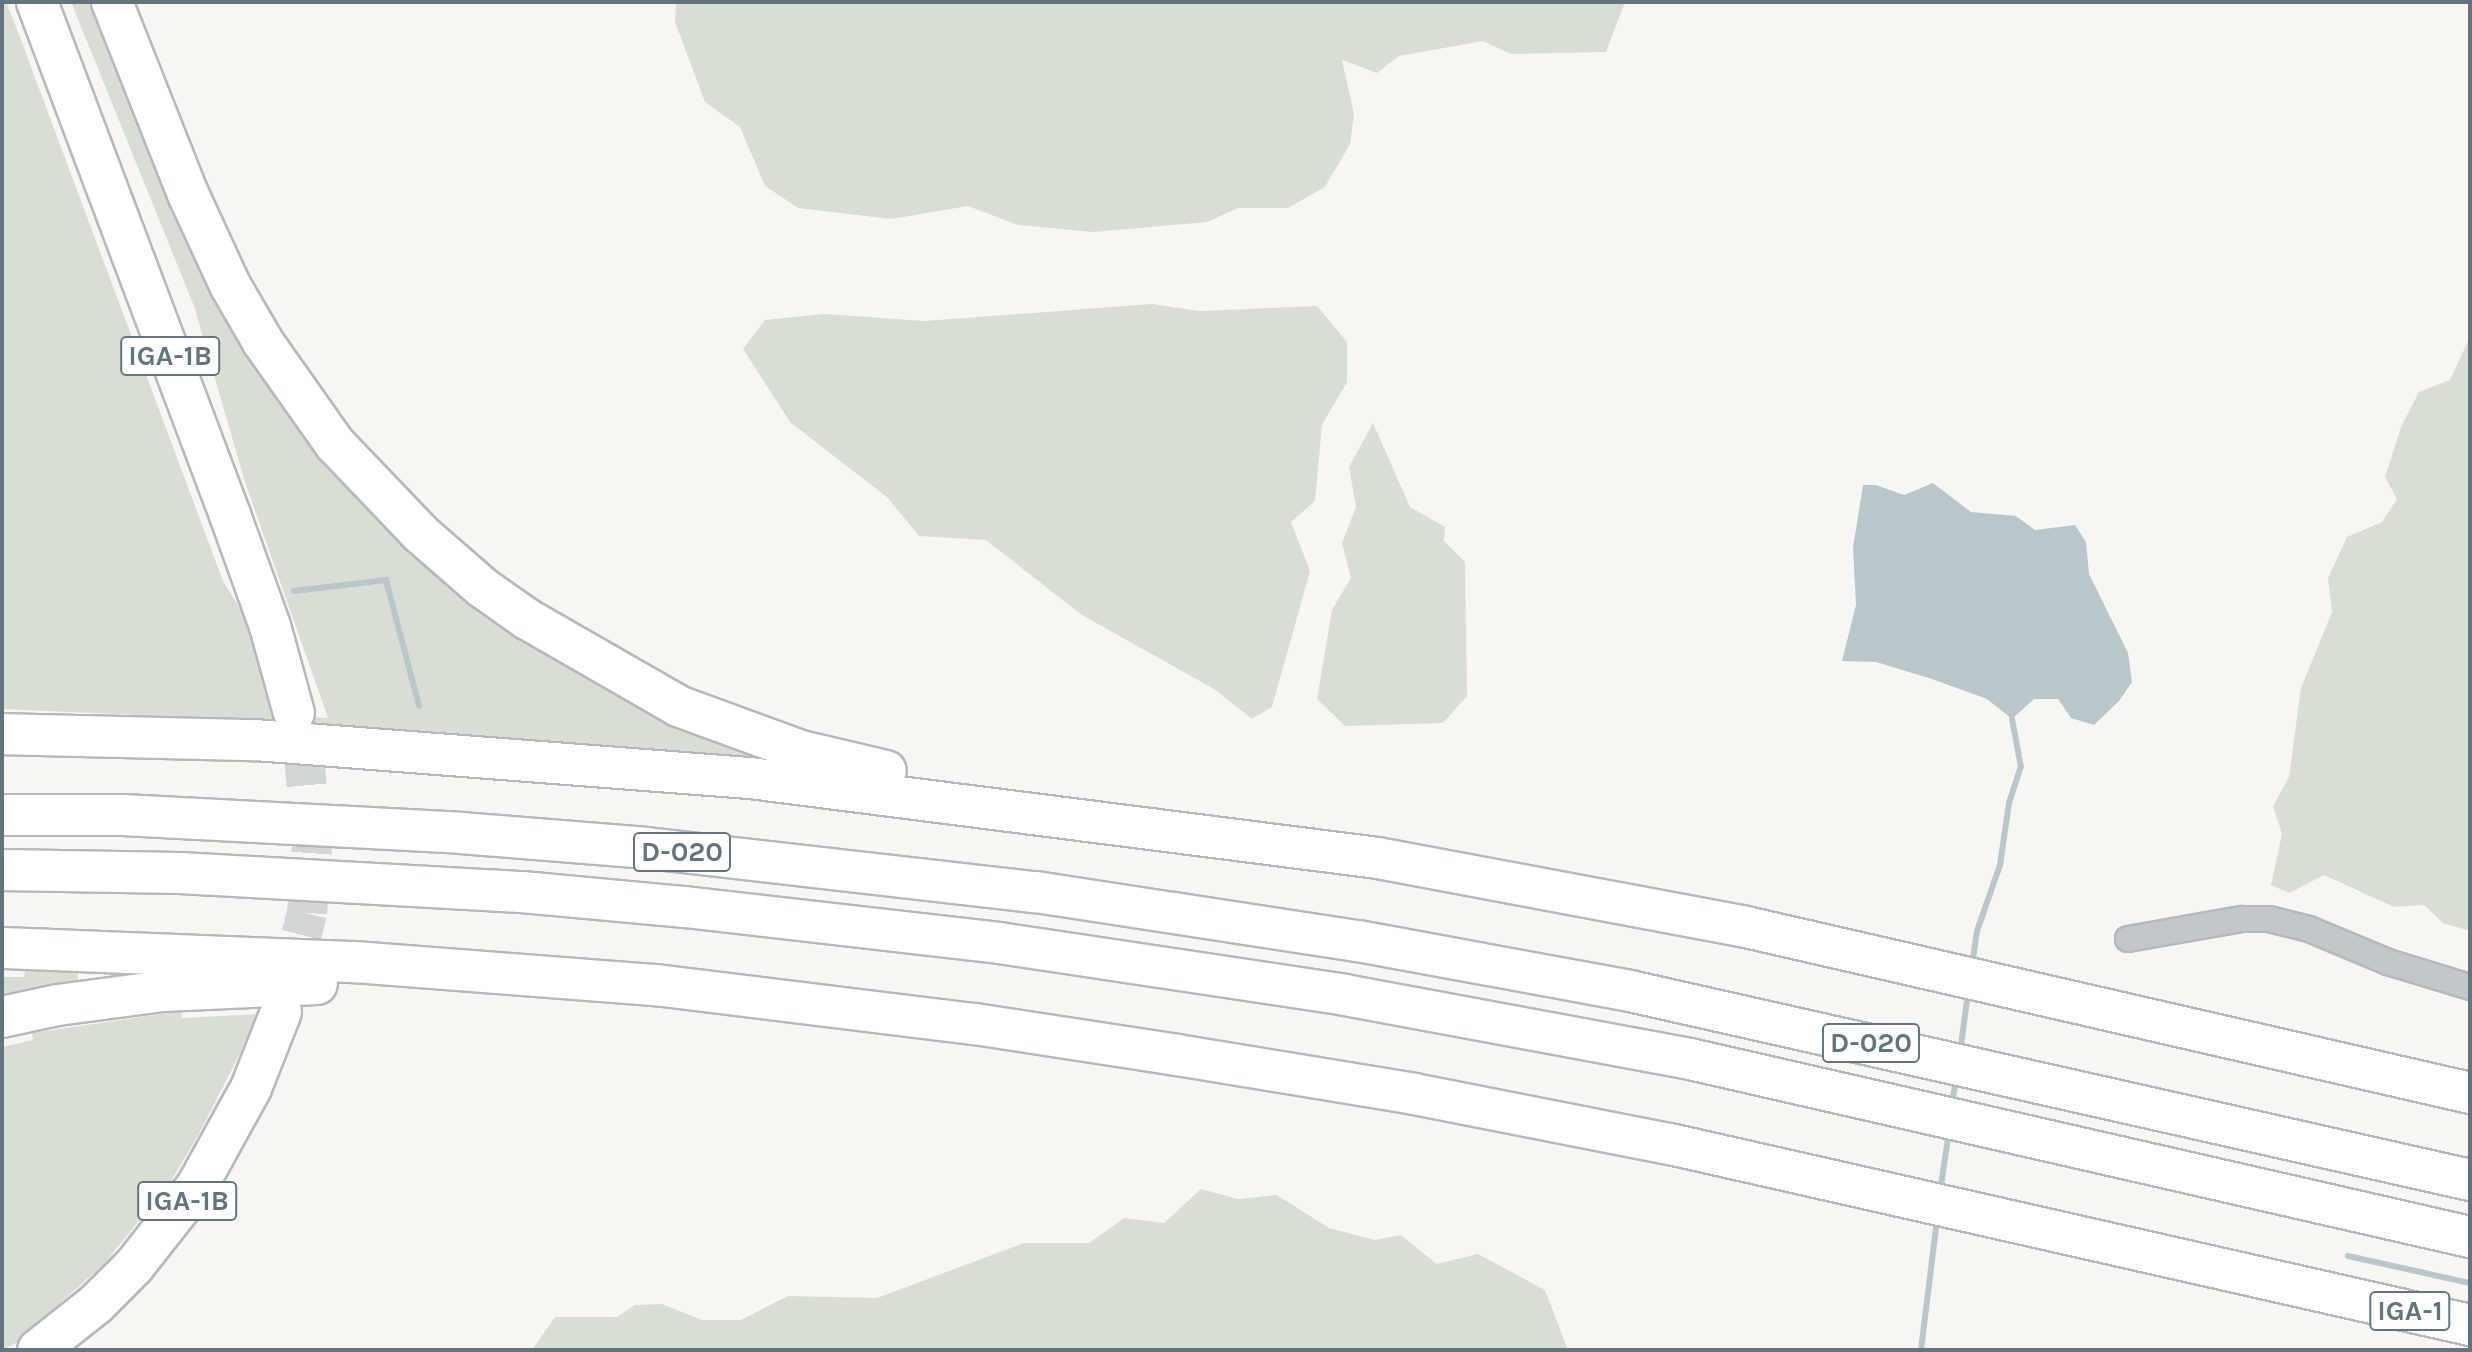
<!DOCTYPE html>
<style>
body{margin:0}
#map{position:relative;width:2472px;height:1352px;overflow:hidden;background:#f7f6f3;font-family:Karla,sans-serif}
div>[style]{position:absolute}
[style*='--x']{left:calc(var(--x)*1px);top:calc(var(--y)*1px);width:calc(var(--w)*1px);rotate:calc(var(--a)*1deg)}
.green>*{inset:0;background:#d9ded4}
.water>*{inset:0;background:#bac7ca}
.stream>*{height:6px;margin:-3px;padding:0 3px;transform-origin:3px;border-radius:3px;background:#bac7ca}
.trunk-tunnel>*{height:40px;margin-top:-20px;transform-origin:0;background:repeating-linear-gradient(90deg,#d2d6d6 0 40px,transparent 0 60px)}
.roads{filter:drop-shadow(2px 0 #b5b9bc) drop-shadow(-2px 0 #b5b9bc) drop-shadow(0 2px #b5b9bc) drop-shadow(0 -2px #b5b9bc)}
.minor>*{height:24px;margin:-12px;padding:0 12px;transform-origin:12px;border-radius:12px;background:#c2c7c9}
.trunk>*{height:40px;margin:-20px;padding:0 20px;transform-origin:20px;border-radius:20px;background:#fff}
span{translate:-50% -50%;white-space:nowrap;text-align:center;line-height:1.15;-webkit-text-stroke:8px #fff;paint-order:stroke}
.shield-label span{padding:2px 6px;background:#fff;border:2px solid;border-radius:6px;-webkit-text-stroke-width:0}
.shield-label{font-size:28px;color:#61757f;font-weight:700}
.frame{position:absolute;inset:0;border:4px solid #61757f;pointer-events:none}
</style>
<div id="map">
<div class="green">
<i style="clip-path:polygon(2px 2px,6px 2px,15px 24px,223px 581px,245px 616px,274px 715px,328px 718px,245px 482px,194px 306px,71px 2px,92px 2px,138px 120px,390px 528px,775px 764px,184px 717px,2px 709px)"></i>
<i style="clip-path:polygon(676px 2px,1625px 2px,1606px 52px,1511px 54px,1483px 41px,1399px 56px,1377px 73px,1342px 60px,1354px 114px,1350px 144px,1325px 187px,1288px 208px,1238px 208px,1207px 222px,1093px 232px,1018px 225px,968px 206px,891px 219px,798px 208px,765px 186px,740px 127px,705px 102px,675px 22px)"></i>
<i style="clip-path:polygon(1152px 304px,1199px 311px,1317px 306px,1347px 342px,1347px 382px,1322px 425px,1315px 501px,1291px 522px,1310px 571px,1272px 707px,1252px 719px,1214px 689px,1082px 615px,986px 540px,919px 536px,888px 498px,790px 422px,743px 349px,765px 320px,824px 314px,924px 321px)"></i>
<i style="clip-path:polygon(2470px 337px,2470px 931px,2443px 923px,2424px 905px,2394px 907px,2324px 875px,2289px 893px,2271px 885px,2282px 834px,2273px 806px,2289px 777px,2301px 688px,2332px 612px,2328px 578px,2347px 537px,2382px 522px,2397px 499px,2385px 477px,2401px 427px,2419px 392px,2450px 380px)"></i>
<i style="clip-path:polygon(1373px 423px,1410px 507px,1445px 527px,1444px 541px,1465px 562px,1467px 696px,1443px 723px,1345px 726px,1317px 699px,1332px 610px,1351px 578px,1342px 543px,1356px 507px,1349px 467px)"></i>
<i style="clip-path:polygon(25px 970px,78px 970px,78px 990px,2px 999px,2px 977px,24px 977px)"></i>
<i style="clip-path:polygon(181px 1011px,182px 1018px,260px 1014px,200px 1132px,171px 1181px,104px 1264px,38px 1323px,42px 1330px,2px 1350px,2px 1047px,33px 1040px,32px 1033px)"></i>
<i style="clip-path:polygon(1201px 1189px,1238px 1199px,1277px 1195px,1329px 1228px,1375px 1240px,1401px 1235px,1437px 1264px,1478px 1254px,1545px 1290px,1568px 1350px,532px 1350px,555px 1317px,617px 1317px,635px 1305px,662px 1304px,702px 1320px,741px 1320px,788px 1296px,877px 1298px,1024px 1243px,1089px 1243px,1124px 1218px,1164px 1223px)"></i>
</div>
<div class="water">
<i style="clip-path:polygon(1933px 483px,1971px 512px,2016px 516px,2035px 530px,2075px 525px,2086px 542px,2089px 574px,2128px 653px,2132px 682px,2119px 701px,2094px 725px,2071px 718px,2058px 699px,2034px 699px,2012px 719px,1987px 699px,1932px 679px,1876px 662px,1842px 661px,1856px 605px,1853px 548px,1863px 485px,1876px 485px,1904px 495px)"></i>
</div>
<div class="stream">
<i style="--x:294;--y:591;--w:93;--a:-6.8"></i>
<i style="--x:386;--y:580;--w:130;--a:75.3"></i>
<i style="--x:1972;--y:966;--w:35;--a:-82"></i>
<i style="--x:1977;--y:931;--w:70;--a:-70.8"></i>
<i style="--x:2000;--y:865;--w:63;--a:-81.7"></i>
<i style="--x:2009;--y:803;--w:38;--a:-72"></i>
<i style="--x:2021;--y:767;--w:49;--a:-100.6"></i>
<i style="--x:1960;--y:1053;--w:61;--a:-82.4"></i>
<i style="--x:1952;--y:1104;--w:24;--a:-81"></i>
<i style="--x:1940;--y:1192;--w:62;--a:-81.6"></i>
<i style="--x:2348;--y:1256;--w:125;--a:12.5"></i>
<i style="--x:1921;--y:1350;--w:132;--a:-83"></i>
</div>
<div class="trunk-tunnel">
<i style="--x:287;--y:993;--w:82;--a:-76"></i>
<i style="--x:307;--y:913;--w:68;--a:-85.8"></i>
<i style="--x:312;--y:845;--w:89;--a:-95.1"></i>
<i style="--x:304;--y:756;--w:44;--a:-103.1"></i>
</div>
<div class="roads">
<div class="minor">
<i style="--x:2128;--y:939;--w:116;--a:-10"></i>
<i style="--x:2242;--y:919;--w:27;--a:0"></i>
<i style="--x:2269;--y:919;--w:41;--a:14"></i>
<i style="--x:2309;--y:929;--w:86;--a:22.7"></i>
<i style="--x:2388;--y:962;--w:86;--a:17"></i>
</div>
<div class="trunk">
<i style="--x:37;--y:2;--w:548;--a:69.38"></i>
<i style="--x:230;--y:515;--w:118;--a:70.2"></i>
<i style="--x:270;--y:626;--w:90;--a:74.6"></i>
<i style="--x:112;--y:2;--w:206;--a:68.4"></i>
<i style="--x:188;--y:194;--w:100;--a:65.2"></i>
<i style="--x:230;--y:285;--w:66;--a:59.9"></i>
<i style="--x:263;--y:342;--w:125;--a:54.8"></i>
<i style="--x:335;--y:444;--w:124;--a:46.3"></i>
<i style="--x:421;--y:534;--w:82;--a:41.1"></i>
<i style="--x:483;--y:588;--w:54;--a:35.2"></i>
<i style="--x:527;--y:619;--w:174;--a:29.9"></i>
<i style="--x:678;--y:706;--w:131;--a:20.1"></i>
<i style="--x:801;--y:751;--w:87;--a:13.2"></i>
<i style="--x:2;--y:734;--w:253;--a:1.4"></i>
<i style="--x:255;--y:740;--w:496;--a:4.4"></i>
<i style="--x:750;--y:778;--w:633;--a:7.26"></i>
<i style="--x:1378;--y:858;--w:374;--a:10.6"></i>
<i style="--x:1746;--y:927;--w:743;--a:12.91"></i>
<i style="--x:2;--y:815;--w:121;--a:0"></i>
<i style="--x:123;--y:815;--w:338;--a:3"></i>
<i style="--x:461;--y:833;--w:187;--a:4.6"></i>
<i style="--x:647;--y:848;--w:391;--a:6.5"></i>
<i style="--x:1036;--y:892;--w:326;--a:8.7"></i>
<i style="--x:1358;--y:941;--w:277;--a:10.4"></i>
<i style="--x:1630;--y:991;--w:861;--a:12.68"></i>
<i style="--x:2;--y:870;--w:178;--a:1"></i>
<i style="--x:180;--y:873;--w:343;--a:3.2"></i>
<i style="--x:522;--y:892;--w:164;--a:5.3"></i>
<i style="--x:685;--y:907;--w:316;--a:6.5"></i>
<i style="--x:999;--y:943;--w:350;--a:8.5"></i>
<i style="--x:1345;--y:995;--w:351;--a:10.5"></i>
<i style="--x:1690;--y:1059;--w:800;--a:12.86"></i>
<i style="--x:2;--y:948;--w:353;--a:2.3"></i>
<i style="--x:355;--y:962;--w:302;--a:4.4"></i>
<i style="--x:656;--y:985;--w:321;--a:7"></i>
<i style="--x:975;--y:1024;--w:204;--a:8.7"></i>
<i style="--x:1177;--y:1055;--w:240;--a:9.3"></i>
<i style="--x:1414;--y:1094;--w:261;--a:11.1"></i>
<i style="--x:1670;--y:1144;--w:820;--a:12.75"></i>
<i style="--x:2;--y:1017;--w:57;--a:-12.1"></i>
<i style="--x:58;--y:1005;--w:106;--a:-7.6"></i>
<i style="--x:163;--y:991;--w:154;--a:-2.6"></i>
<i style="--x:38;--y:1350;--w:74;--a:-38.4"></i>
<i style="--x:96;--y:1304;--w:54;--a:-45"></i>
<i style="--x:134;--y:1266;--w:102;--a:-51.8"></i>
<i style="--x:197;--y:1186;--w:112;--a:-61.1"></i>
<i style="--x:251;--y:1088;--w:82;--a:-68.5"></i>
</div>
</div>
<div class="shield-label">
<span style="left:170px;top:356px">IGA-1B</span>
<span style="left:682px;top:852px">D-020</span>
<span style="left:1871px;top:1043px">D-020</span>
<span style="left:187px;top:1201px">IGA-1B</span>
<span style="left:2410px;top:1311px">IGA-1</span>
</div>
<div class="frame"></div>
</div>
